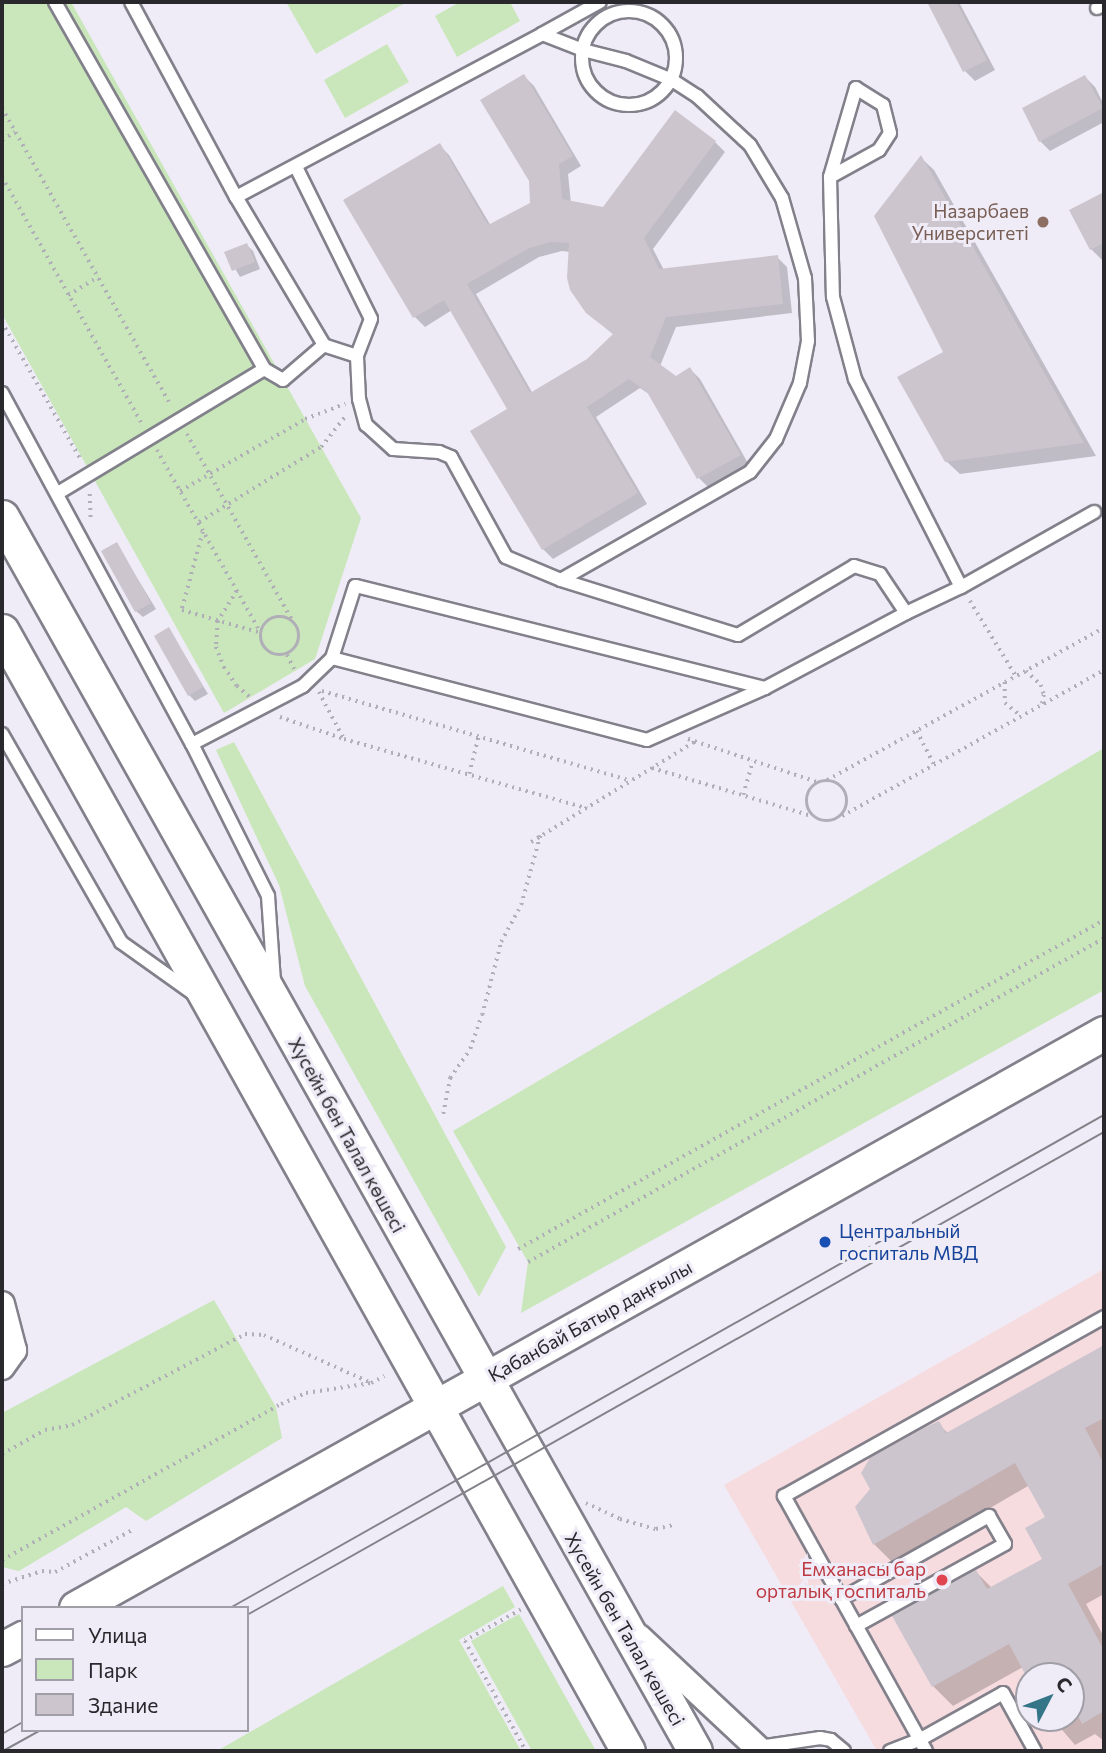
<!DOCTYPE html>
<meta charset="utf-8">
<style>
body{margin:0}
#map{position:relative;width:1106px;height:1753px;overflow:hidden;background:#efecf7;font-family:Commissioner,sans-serif}
div>[style]{position:absolute}
[style*='--x']{left:calc(var(--x)*1px);top:calc(var(--y)*1px);width:calc(var(--w)*1px);rotate:calc(var(--a)*1deg)}
.medical>*{inset:0;background:#f7dcdf}
.green>*{inset:0;background:#c9e7ba}
.shadow>*{inset:0;background:#0003}
.building>*{inset:0;background:#ccc5ce}
.path>*{height:3.5px;margin-top:-1.75px;transform-origin:0;background:repeating-linear-gradient(90deg,#b0aeb7 0 2px,transparent 0 7px)}
.path>.ring{margin:-1.75px;padding:0;box-sizing:content-box;background:none;border:3.5px solid #b0aeb7;border-radius:50%}
.roads{filter:drop-shadow(2px 0 #82808a) drop-shadow(-2px 0 #82808a) drop-shadow(0 2px #82808a) drop-shadow(0 -2px #82808a)}
.lane>*{height:12px;margin:-6px;padding:0 6px;transform-origin:6px;border-radius:6px;background:#fff}
.lane>.ring{margin:-6px;padding:0;box-sizing:content-box;background:none;border:12px solid #fff;border-radius:50%}
.street>*{height:24px;margin:-12px;padding:0 12px;transform-origin:12px;border-radius:12px;background:#fff}
.secondary>*{height:33px;margin:-16.5px;padding:0 16.5px;transform-origin:16.5px;border-radius:16.5px;background:#fff}
.tram>*{height:2px;margin:-1px;padding:0 1px;transform-origin:1px;border-radius:1px;background:#848289}
.dots>*{width:19px;height:19px;translate:-50% -50%;box-sizing:border-box;border:4px solid #efecf7;border-radius:50%}
span{translate:-50% -50%;white-space:nowrap;text-align:center;line-height:1.15;-webkit-text-stroke:6px #efecf7;paint-order:stroke}
.education-label{font-size:19px;color:#785e54}
.right{translate:-100% -50%;text-align:right}
.street-label{font-size:19px;color:#29282c}
.transit-label{font-size:19px;color:#164399}
.left{translate:0 -50%;text-align:left}
.health-label{font-size:19px;color:#be3a42}
.frame{position:absolute;inset:0;border:4px solid #29282c;pointer-events:none}
.legend{position:absolute;left:21px;top:1606px;width:228px;height:126px;box-sizing:border-box;background:#efecf7;border:2px solid #a09ea6;margin:0;padding:9px 12px;list-style:none;font-size:21px;color:#29282c}
.legend li{display:flex;align-items:center;gap:14px;height:35px}
.legend b{width:35px;border:2px solid #a09ea6}
.north{position:absolute;left:1015px;top:1662px;width:70px;height:70px;box-sizing:border-box;background:#efecf7;border:2px solid #a09ea6;border-radius:50%;rotate:48deg;font-size:19px;font-weight:700;line-height:28px;text-align:center;color:#29282c}
.north::after{content:'';display:block;margin:auto;width:24px;height:32px;background:#357588;clip-path:polygon(50% 0,100% 100%,50% 72%,0 100%)}
</style>
<div id="map">
<div class="medical">
<i style="clip-path:polygon(evenodd,1104px 1269px,1104px 1751px,877px 1751px,724px 1485px,1104px 1269px,1029px 1676px,1071px 1676px,1071px 1718px,1029px 1718px,1029px 1676px)"></i>
</div>
<div class="green">
<i style="clip-path:polygon(2px 2px,71px 2px,361px 518px,315px 659px,224px 713px,2px 314px)"></i>
<i style="clip-path:polygon(286px 2px,407px 2px,316px 54px)"></i>
<i style="clip-path:polygon(460px 2px,510px 2px,520px 21px,457px 57px,435px 16px)"></i>
<i style="clip-path:polygon(387px 44px,409px 82px,345px 118px,324px 80px)"></i>
<i style="clip-path:polygon(234px 742px,506px 1247px,479px 1297px,305px 986px,279px 885px,216px 750px)"></i>
<i style="clip-path:polygon(1104px 748px,1104px 990px,521px 1313px,528px 1262px,453px 1131px)"></i>
<i style="clip-path:polygon(214px 1300px,276px 1407px,282px 1438px,146px 1521px,126px 1507px,19px 1571px,2px 1567px,2px 1413px)"></i>
<i style="clip-path:polygon(503px 1586px,515px 1607px,459px 1640px,521px 1751px,217px 1751px)"></i>
<i style="clip-path:polygon(519px 1614px,596px 1751px,532px 1751px,471px 1641px)"></i>
</div>
<div class="shadow">
<i style="clip-path:polygon(929px 2px,959px 2px,995px 70px,975px 81px,965px 71px)"></i>
<i style="clip-path:polygon(evenodd,524px 76px,534px 86px,581px 166px,568px 174px,571px 203px,604px 209px,675px 112px,715px 142px,725px 152px,653px 249px,664px 270px,777px 257px,787px 267px,792px 313px,676px 327px,660px 366px,676px 378px,690px 369px,700px 379px,749px 465px,709px 488px,699px 478px,652px 396px,640px 388px,596px 417px,647px 504px,553px 559px,543px 549px,509px 410px,452px 310px,425px 327px,415px 317px,439px 145px,449px 155px,491px 226px,532px 204px,524px 76px,562px 251px,570px 252px,599px 322px,614px 335px,588px 361px,533px 394px,476px 294px,539px 257px,562px 251px)"></i>
<i style="clip-path:polygon(1085px 77px,1095px 87px,1104px 105px,1104px 122px,1050px 151px,1040px 141px)"></i>
<i style="clip-path:polygon(921px 158px,934px 170px,1096px 456px,960px 474px,946px 461px,946px 353px)"></i>
<i style="clip-path:polygon(1104px 193px,1104px 262px,1091px 249px,1071px 211px)"></i>
<i style="clip-path:polygon(247px 245px,253px 251px,260px 269px,240px 277px,226px 253px)"></i>
<i style="clip-path:polygon(117px 545px,156px 609px,143px 617px,136px 611px)"></i>
<i style="clip-path:polygon(169px 629px,208px 694px,195px 701px,189px 695px)"></i>
<i style="clip-path:polygon(1104px 1347px,1104px 1594px,1086px 1604px,1104px 1637px,1104px 1741px,1095px 1734px,1075px 1745px,1052px 1718px,1071px 1718px,1071px 1676px,1029px 1677px,1023px 1667px,953px 1706px,933px 1686px,976px 1572px,992px 1588px,1045px 1559px,1048px 1518px,1028px 1486px,894px 1564px,874px 1544px,938px 1424px,948px 1433px)"></i>
</div>
<div class="building">
<i style="clip-path:polygon(927px 2px,956px 2px,987px 60px,963px 72px)"></i>
<i style="clip-path:polygon(evenodd,524px 74px,573px 156px,559px 164px,562px 199px,603px 207px,675px 110px,716px 141px,644px 238px,659px 269px,778px 255px,783px 304px,666px 317px,650px 357px,676px 376px,690px 367px,741px 455px,697px 479px,647px 392px,629px 379px,587px 407px,638px 493px,542px 550px,470px 431px,507px 409px,444px 300px,413px 318px,343px 200px,440px 143px,488px 225px,530px 203px,529px 181px,480px 100px,524px 74px,551px 242px,569px 243px,567px 278px,570px 290px,586px 313px,613px 334px,587px 359px,530px 393px,467px 284px,529px 248px,551px 242px)"></i>
<i style="clip-path:polygon(1085px 75px,1103px 108px,1039px 142px,1022px 108px)"></i>
<i style="clip-path:polygon(921px 155px,1084px 443px,945px 462px,897px 377px,943px 352px,874px 216px)"></i>
<i style="clip-path:polygon(1104px 192px,1104px 243px,1090px 250px,1069px 210px)"></i>
<i style="clip-path:polygon(247px 243px,255px 262px,232px 271px,224px 252px)"></i>
<i style="clip-path:polygon(117px 542px,151px 603px,135px 612px,101px 551px)"></i>
<i style="clip-path:polygon(169px 627px,203px 687px,188px 696px,154px 636px)"></i>
<i style="clip-path:polygon(1104px 1345px,1104px 1418px,1085px 1428px,1104px 1464px,1104px 1564px,1068px 1584px,1104px 1650px,1104px 1711px,1082px 1724px,1077px 1714px,1071px 1717px,1071px 1676px,1026px 1676px,1009px 1644px,932px 1687px,892px 1616px,976px 1570px,987px 1589px,1042px 1559px,1025px 1528px,1045px 1517px,1015px 1463px,873px 1545px,855px 1507px,870px 1489px,861px 1473px,870px 1458px,924px 1428px,939px 1421px,946px 1433px)"></i>
</div>
<div class="path">
<i style="--x:2;--y:108;--w:343;--a:60.4"></i>
<i style="--x:2;--y:140;--w:15;--a:-32"></i>
<i style="--x:2;--y:177;--w:285;--a:60.4"></i>
<i style="--x:68;--y:295;--w:35;--a:-31"></i>
<i style="--x:2;--y:322;--w:159;--a:60.2"></i>
<i style="--x:187;--y:434;--w:215;--a:60.5"></i>
<i style="--x:157;--y:450;--w:210;--a:60.4"></i>
<i style="--x:180;--y:491;--w:144;--a:-29.9"></i>
<i style="--x:305;--y:419;--w:43;--a:-20.6"></i>
<i style="--x:90;--y:494;--w:27;--a:88"></i>
<i style="--x:199;--y:522;--w:143;--a:-31.6"></i>
<i style="--x:321;--y:447;--w:42;--a:-51.8"></i>
<i style="--x:203;--y:532;--w:81;--a:105.1"></i>
<i style="--x:182;--y:610;--w:82;--a:16.2"></i>
<i style="--x:237;--y:591;--w:36;--a:122"></i>
<i style="--x:218;--y:621;--w:26;--a:94"></i>
<i style="--x:216;--y:647;--w:22;--a:68"></i>
<i style="--x:224;--y:667;--w:23;--a:56"></i>
<i style="--x:237;--y:686;--w:17;--a:40"></i>
<i style="--x:970;--y:601;--w:88;--a:58.5"></i>
<i class="ring" style="left:261px;top:617px;width:34.5px;height:34.5px"></i>
<i style="--x:287;--y:655;--w:19;--a:62"></i>
<i style="--x:1026;--y:671;--w:21;--a:43"></i>
<i style="--x:1041;--y:685;--w:10;--a:73"></i>
<i style="--x:1044;--y:695;--w:10;--a:101"></i>
<i style="--x:1005;--y:682;--w:21;--a:90"></i>
<i style="--x:1005;--y:703;--w:21;--a:39"></i>
<i style="--x:322;--y:691;--w:322;--a:16.2"></i>
<i style="--x:319;--y:692;--w:53;--a:62"></i>
<i style="--x:344;--y:739;--w:253;--a:15.9"></i>
<i style="--x:280;--y:717;--w:68;--a:19"></i>
<i style="--x:917;--y:731;--w:38;--a:63"></i>
<i style="--x:688;--y:739;--w:139;--a:18.4"></i>
<i style="--x:652;--y:768;--w:167;--a:16.7"></i>
<i style="--x:469;--y:774;--w:38;--a:-76"></i>
<i style="--x:827;--y:780;--w:316;--a:-28.8"></i>
<i class="ring" style="left:807px;top:781px;width:36.5px;height:36.5px"></i>
<i style="--x:743;--y:795;--w:35;--a:-74"></i>
<i style="--x:842;--y:816;--w:300;--a:-29.1"></i>
<i style="--x:531;--y:842;--w:193;--a:-31.5"></i>
<i style="--x:443;--y:1114;--w:37;--a:-79"></i>
<i style="--x:450;--y:1078;--w:35;--a:-55"></i>
<i style="--x:470;--y:1049;--w:36;--a:-71"></i>
<i style="--x:482;--y:1015;--w:75;--a:-75.4"></i>
<i style="--x:501;--y:942;--w:42;--a:-61.6"></i>
<i style="--x:521;--y:905;--w:72;--a:-74.6"></i>
<i style="--x:518;--y:1249;--w:672;--a:-29.31"></i>
<i style="--x:528;--y:1262;--w:661;--a:-29.36"></i>
<i style="--x:2;--y:1454;--w:49;--a:-29.2"></i>
<i style="--x:45;--y:1430;--w:27;--a:-10"></i>
<i style="--x:72;--y:1425;--w:195;--a:-27.7"></i>
<i style="--x:245;--y:1334;--w:19;--a:3"></i>
<i style="--x:264;--y:1335;--w:115;--a:24.1"></i>
<i style="--x:586;--y:1503;--w:38;--a:25"></i>
<i style="--x:620;--y:1519;--w:37;--a:16"></i>
<i style="--x:656;--y:1529;--w:17;--a:-13"></i>
<i style="--x:2;--y:1560;--w:320;--a:-29.2"></i>
<i style="--x:281;--y:1404;--w:27;--a:-24"></i>
<i style="--x:306;--y:1393;--w:66;--a:-8.7"></i>
<i style="--x:371;--y:1383;--w:15;--a:-28"></i>
<i style="--x:2;--y:1584;--w:42;--a:-18"></i>
<i style="--x:42;--y:1571;--w:13;--a:4"></i>
<i style="--x:55;--y:1572;--w:90;--a:-28.6"></i>
<i style="--x:521;--y:1610;--w:64;--a:151"></i>
<i style="--x:465;--y:1641;--w:126;--a:61"></i>
</div>
<div class="roads">
<div class="lane">
<i style="--x:55;--y:2;--w:422;--a:60.3"></i>
<i style="--x:264;--y:369;--w:22;--a:30"></i>
<i style="--x:283;--y:380;--w:54;--a:-40.5"></i>
<i style="--x:324;--y:345;--w:172;--a:-120.7"></i>
<i style="--x:236;--y:197;--w:221;--a:-118.3"></i>
<i style="--x:1097;--y:8;--w:8;--a:-30"></i>
<i class="ring" style="left:582px;top:11px;width:82px;height:82px"></i>
<i style="--x:542;--y:34;--w:66;--a:-28.9"></i>
<i style="--x:296;--y:167;--w:169;--a:63.7"></i>
<i style="--x:371;--y:319;--w:40;--a:111"></i>
<i style="--x:830;--y:177;--w:56;--a:-28.9"></i>
<i style="--x:879;--y:150;--w:20;--a:-57"></i>
<i style="--x:890;--y:133;--w:29;--a:-104"></i>
<i style="--x:883;--y:105;--w:32;--a:-148"></i>
<i style="--x:856;--y:88;--w:93;--a:106.3"></i>
<i style="--x:830;--y:177;--w:120;--a:88.6"></i>
<i style="--x:833;--y:297;--w:85;--a:75"></i>
<i style="--x:855;--y:379;--w:233;--a:63"></i>
<i style="--x:236;--y:197;--w:347;--a:-28"></i>
<i style="--x:542;--y:34;--w:44;--a:21.3"></i>
<i style="--x:583;--y:50;--w:44;--a:14.3"></i>
<i style="--x:626;--y:61;--w:50;--a:22.4"></i>
<i style="--x:672;--y:80;--w:30;--a:33"></i>
<i style="--x:697;--y:96;--w:72;--a:42.8"></i>
<i style="--x:750;--y:145;--w:62;--a:58.9"></i>
<i style="--x:782;--y:198;--w:83;--a:74"></i>
<i style="--x:805;--y:278;--w:63;--a:87.3"></i>
<i style="--x:808;--y:341;--w:43;--a:100.8"></i>
<i style="--x:800;--y:383;--w:61;--a:113.2"></i>
<i style="--x:776;--y:439;--w:42;--a:128.2"></i>
<i style="--x:750;--y:472;--w:218;--a:150.3"></i>
<i style="--x:561;--y:580;--w:60;--a:-157.3"></i>
<i style="--x:506;--y:557;--w:114;--a:-118.8"></i>
<i style="--x:451;--y:457;--w:13;--a:-157"></i>
<i style="--x:439;--y:452;--w:46;--a:-176.3"></i>
<i style="--x:393;--y:449;--w:36;--a:-138"></i>
<i style="--x:366;--y:425;--w:27;--a:-105"></i>
<i style="--x:359;--y:399;--w:43;--a:-92.7"></i>
<i style="--x:357;--y:356;--w:35;--a:-162"></i>
<i style="--x:2;--y:393;--w:399;--a:61.6"></i>
<i style="--x:192;--y:744;--w:170;--a:63.4"></i>
<i style="--x:268;--y:896;--w:86;--a:86"></i>
<i style="--x:58;--y:493;--w:240;--a:-31"></i>
<i style="--x:561;--y:580;--w:185;--a:17.3"></i>
<i style="--x:738;--y:635;--w:135;--a:-30.7"></i>
<i style="--x:854;--y:566;--w:27;--a:17"></i>
<i style="--x:880;--y:574;--w:47;--a:56.3"></i>
<i style="--x:765;--y:688;--w:160;--a:-28"></i>
<i style="--x:906;--y:613;--w:61;--a:-25.3"></i>
<i style="--x:961;--y:587;--w:153;--a:-29.4"></i>
<i style="--x:2;--y:734;--w:240;--a:60.2"></i>
<i style="--x:121;--y:942;--w:90;--a:35.5"></i>
<i style="--x:192;--y:744;--w:125;--a:-27.6"></i>
<i style="--x:303;--y:686;--w:40;--a:-44"></i>
<i style="--x:332;--y:658;--w:325;--a:14.6"></i>
<i style="--x:647;--y:740;--w:129;--a:-23.8"></i>
<i style="--x:765;--y:688;--w:422;--a:-166"></i>
<i style="--x:355;--y:586;--w:76;--a:107.7"></i>
<i style="--x:841;--y:1599;--w:170;--a:-29.3"></i>
<i style="--x:989;--y:1516;--w:32;--a:60"></i>
<i style="--x:1005;--y:1544;--w:170;--a:151.2"></i>
<i style="--x:759;--y:1747;--w:62;--a:-8.4"></i>
<i style="--x:820;--y:1738;--w:11;--a:10"></i>
<i style="--x:831;--y:1740;--w:17;--a:40"></i>
<i style="--x:890;--y:1751;--w:31;--a:-21"></i>
<i style="--x:919;--y:1740;--w:96;--a:-29.2"></i>
<i style="--x:1003;--y:1693;--w:66;--a:61.1"></i>
<i style="--x:926;--y:1751;--w:292;--a:-119.1"></i>
<i style="--x:784;--y:1496;--w:367;--a:-29.2"></i>
</div>
<div class="street">
<i style="--x:2;--y:1304;--w:48;--a:75.4"></i>
<i style="--x:14;--y:1350;--w:21;--a:125"></i>
<i style="--x:639;--y:1637;--w:167;--a:43.1"></i>
</div>
<div class="secondary">
<i style="--x:2;--y:517;--w:1415;--a:60.68"></i>
<i style="--x:2;--y:631;--w:1283;--a:60.8"></i>
<i style="--x:76;--y:1608;--w:1178;--a:-29.22"></i>
<i style="--x:2;--y:1649;--w:24;--a:-28"></i>
</div>
</div>
<div class="tram">
<i style="--x:230;--y:1608;--w:1003;--a:-29.43"></i>
<i style="--x:247;--y:1615;--w:984;--a:-29.41"></i>
<i style="--x:2;--y:1734;--w:24;--a:-30"></i>
<i style="--x:3;--y:1751;--w:43;--a:-28.9"></i>
</div>
<div class="dots">
<i style="left:1043px;top:222px;background:#8d6e63"></i>
<i style="left:825px;top:1242px;background:#1a4fb4"></i>
<i style="left:942px;top:1580px;background:#e0444e"></i>
</div>
<div class="education-label">
<span class="right" style="left:1029px;top:222px">Назарбаев<br>Университеті</span>
</div>
<div class="street-label">
<span style="left:347px;top:1135px;rotate:61deg">Хусейн бен Талал көшесі</span>
<span style="left:590px;top:1321px;rotate:-29deg">Қабанбай Батыр даңғылы</span>
<span style="left:625px;top:1629px;rotate:60deg">Хусейн бен Талал көшесі</span>
</div>
<div class="transit-label">
<span class="left" style="left:839px;top:1242px">Центральный<br>госпиталь МВД</span>
</div>
<div class="health-label">
<span class="right" style="left:926px;top:1580px">Емханасы бар<br>орталық госпиталь</span>
</div>
<div class="frame"></div>
<ul class="legend">
<li><b style="height:9px;background:#fff"></b>Улица</li>
<li><b style="height:19px;background:#c9e7ba"></b>Парк</li>
<li><b style="height:19px;background:#ccc5ce"></b>Здание</li>
</ul>
<div class="north">С</div>
</div>
